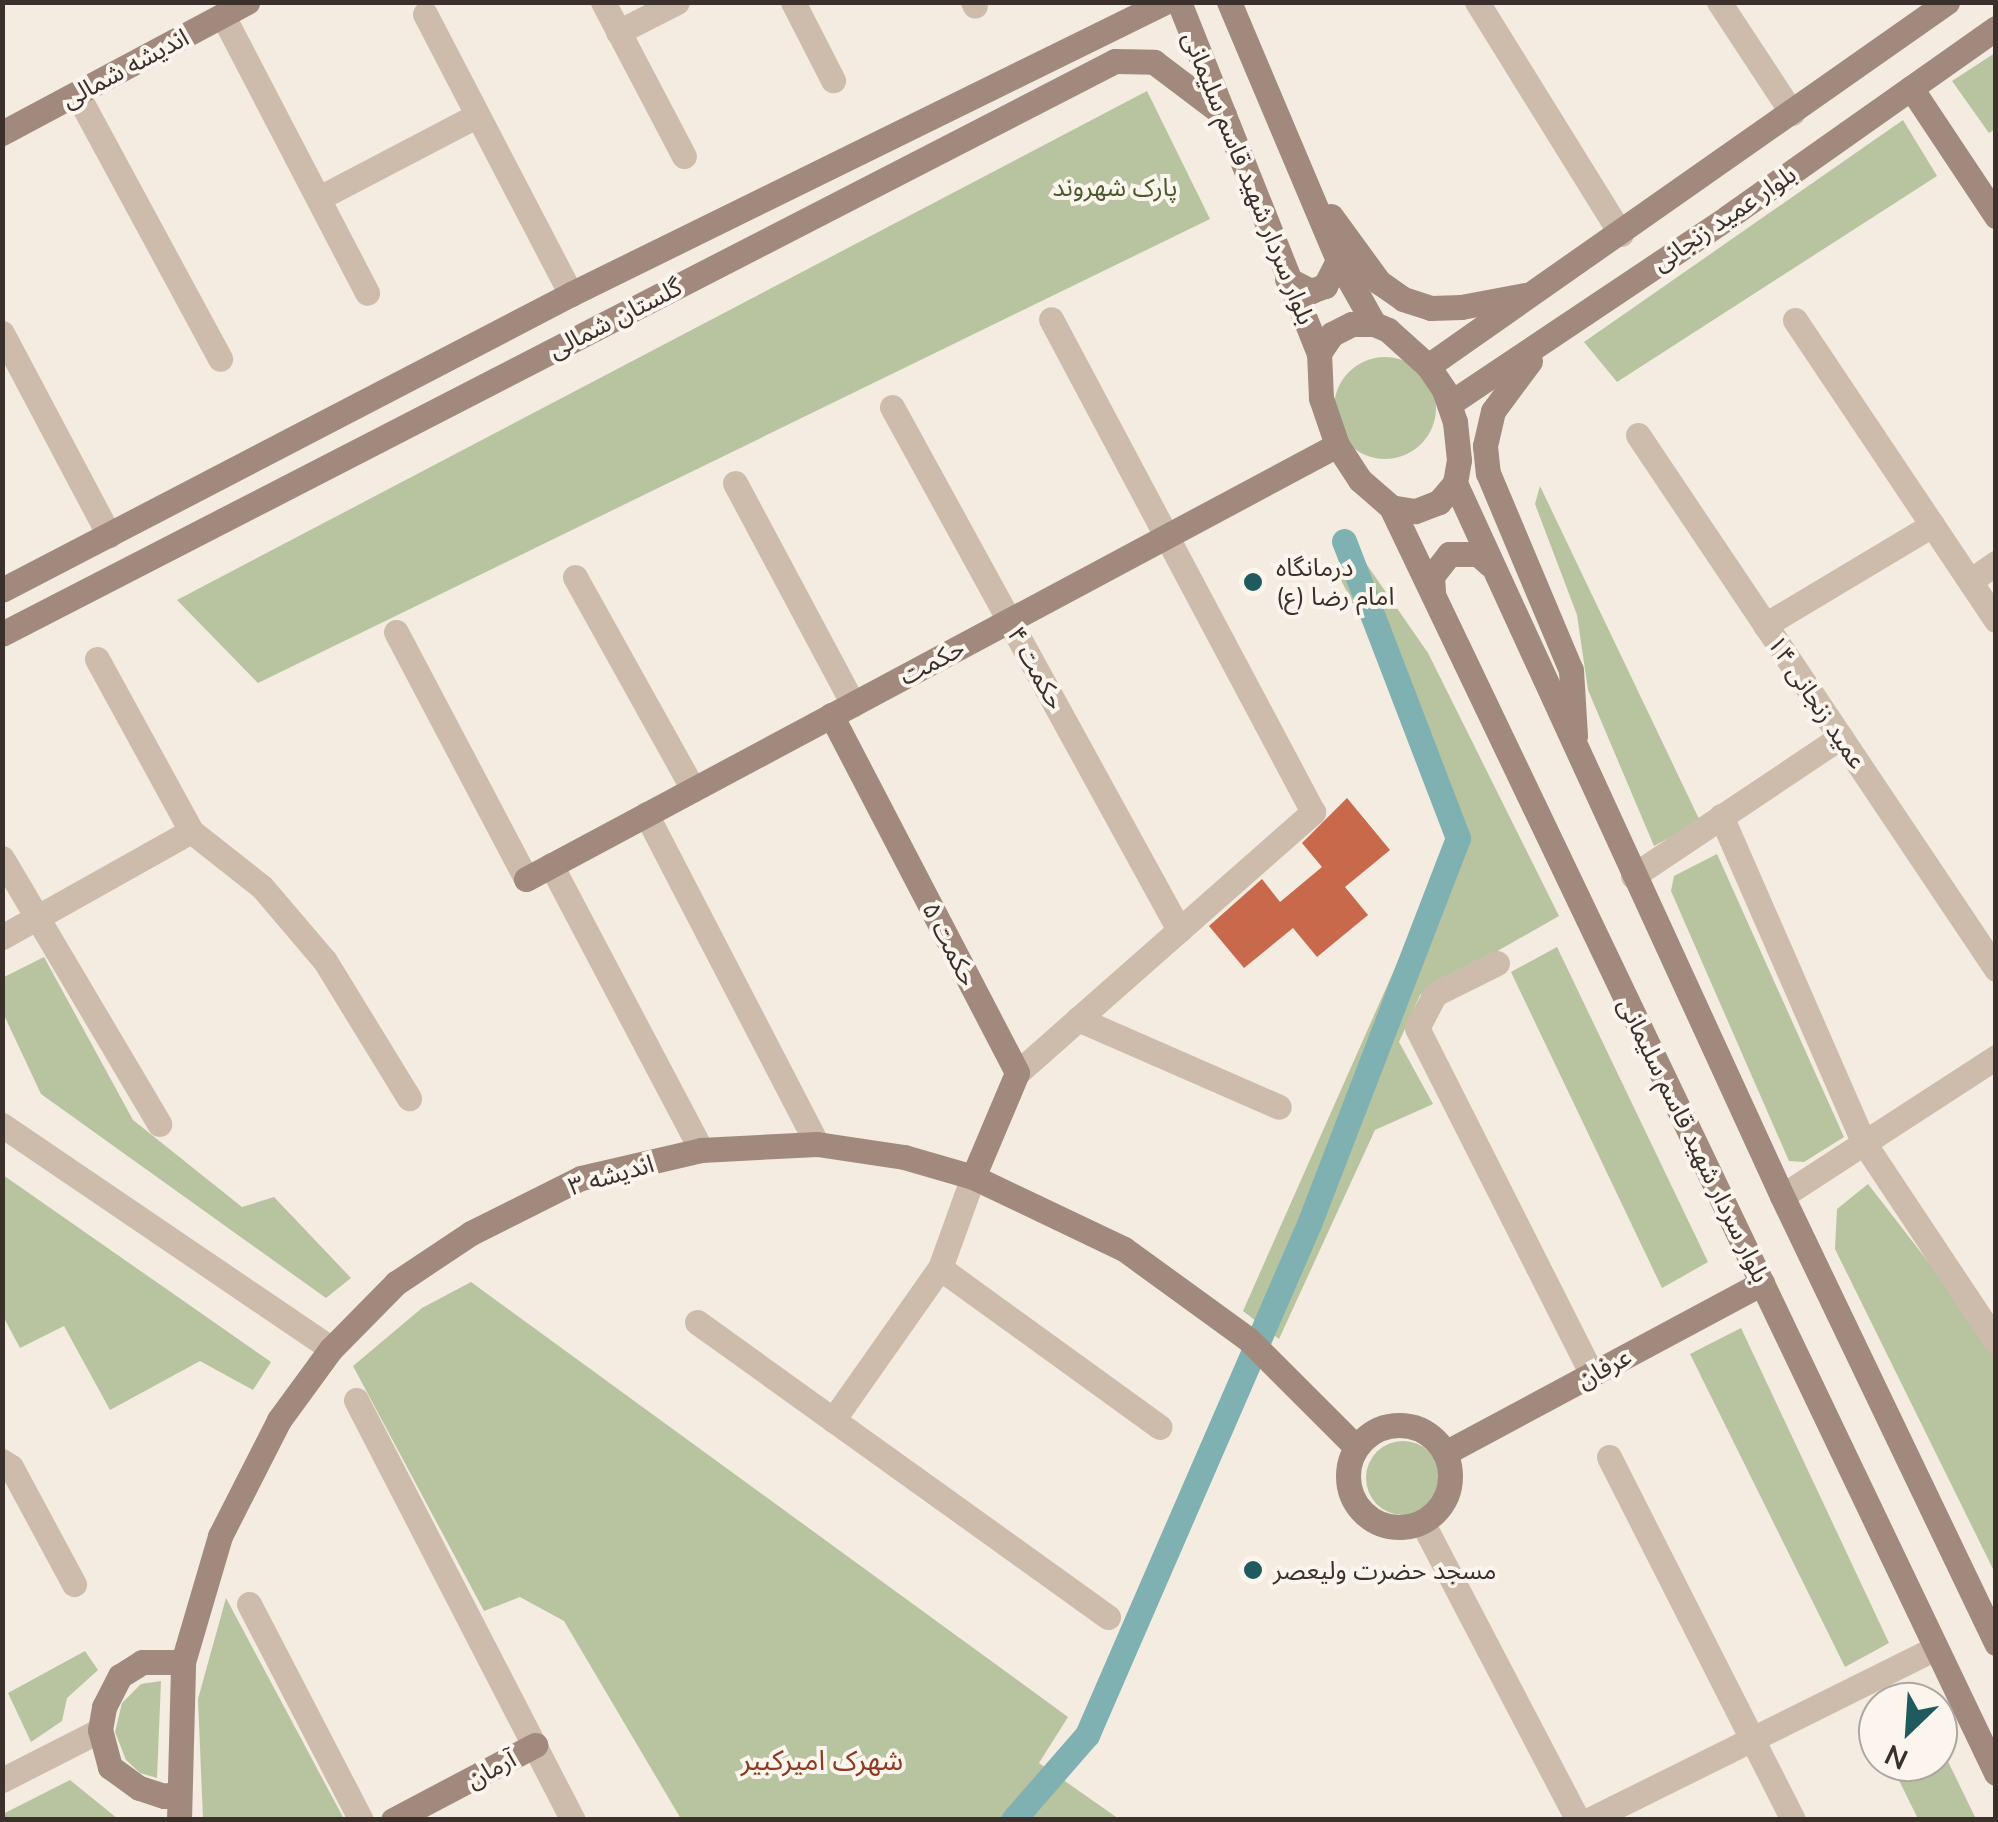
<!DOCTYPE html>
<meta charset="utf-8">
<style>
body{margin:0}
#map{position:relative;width:1998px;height:1822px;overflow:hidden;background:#f4ebe1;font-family:Mulish,"Noto Sans Arabic",sans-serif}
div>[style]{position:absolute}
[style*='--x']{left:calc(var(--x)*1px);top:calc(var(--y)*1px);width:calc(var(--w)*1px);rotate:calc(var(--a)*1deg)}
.green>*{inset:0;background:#b8c4a0}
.round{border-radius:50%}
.canal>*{height:25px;margin:-12.5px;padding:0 12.5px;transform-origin:12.5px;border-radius:12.5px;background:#7fb0b2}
.building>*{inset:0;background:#c8694b}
.street>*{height:25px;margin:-12.5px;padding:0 12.5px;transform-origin:12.5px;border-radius:12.5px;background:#cdbbac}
.secondary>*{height:25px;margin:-12.5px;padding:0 12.5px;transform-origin:12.5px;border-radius:12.5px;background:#a18a7d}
.secondary>.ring{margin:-12.5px;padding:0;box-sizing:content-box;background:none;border:25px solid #a18a7d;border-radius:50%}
.dots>*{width:28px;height:28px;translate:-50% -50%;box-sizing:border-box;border:5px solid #fbf5ee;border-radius:50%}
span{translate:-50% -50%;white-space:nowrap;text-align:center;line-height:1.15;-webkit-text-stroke:8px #fbf5ee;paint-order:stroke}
.street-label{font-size:25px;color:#3b302b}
.park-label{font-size:25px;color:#4a5a2e}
.poi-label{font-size:25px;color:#3b302b}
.left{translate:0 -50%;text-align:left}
.neighbourhood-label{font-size:28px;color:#8c3b22}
.frame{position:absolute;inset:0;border:5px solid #3b302b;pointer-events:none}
.north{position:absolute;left:1858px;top:1682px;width:100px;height:100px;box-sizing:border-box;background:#fbf5ee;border:2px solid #aea6a0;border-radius:50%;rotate:205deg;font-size:28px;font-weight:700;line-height:40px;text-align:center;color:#3b302b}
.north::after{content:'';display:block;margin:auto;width:35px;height:45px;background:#1f5a5e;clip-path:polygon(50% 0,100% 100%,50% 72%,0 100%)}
</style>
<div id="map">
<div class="green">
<i style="clip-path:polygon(1995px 53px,1995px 129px,1989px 133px,1952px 81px)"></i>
<i style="clip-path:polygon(1147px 91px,1210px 219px,258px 683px,177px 600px)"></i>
<i style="clip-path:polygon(1903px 120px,1937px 176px,1617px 382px,1584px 342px)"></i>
<i class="round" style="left:1334px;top:357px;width:102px;height:102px"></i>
<i style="clip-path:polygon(1540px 486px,1700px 821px,1654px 846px,1588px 690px,1577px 615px,1535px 504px)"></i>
<i style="clip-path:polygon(1365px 562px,1428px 653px,1559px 916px,1420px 995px,1399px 1042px,1433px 1104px,1375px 1130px,1279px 1339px,1243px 1311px,1461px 819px,1341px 580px)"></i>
<i style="clip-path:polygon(1717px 854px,1844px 1137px,1804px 1162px,1789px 1161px,1671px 891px,1674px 876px)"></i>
<i style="clip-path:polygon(1557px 947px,1708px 1262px,1662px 1288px,1511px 972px)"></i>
<i style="clip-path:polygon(44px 957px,133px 1120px,242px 1207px,274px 1197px,351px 1278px,326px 1298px,41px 1094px,3px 1013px,2px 978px)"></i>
<i style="clip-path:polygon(3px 1175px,271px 1362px,253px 1390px,200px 1361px,110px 1410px,64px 1326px,20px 1348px,3px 1316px)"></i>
<i style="clip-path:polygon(1868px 1184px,1995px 1348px,1995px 1573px,1835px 1249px,1837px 1209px)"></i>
<i style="clip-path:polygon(471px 1282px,1068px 1717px,1039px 1763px,1119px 1819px,681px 1819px,564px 1621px,520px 1597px,484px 1611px,353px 1366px,422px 1308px)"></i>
<i style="clip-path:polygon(1741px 1328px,1889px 1643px,1845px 1667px,1690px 1354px)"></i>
<i class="round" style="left:1366px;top:1441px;width:74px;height:74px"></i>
<i style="clip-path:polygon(226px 1598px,344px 1819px,203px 1819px,198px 1699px)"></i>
<i style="clip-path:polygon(85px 1651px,98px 1670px,67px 1698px,62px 1721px,31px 1742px,8px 1693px)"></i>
<i style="clip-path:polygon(161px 1681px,157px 1778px,140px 1773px,126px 1760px,115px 1732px,122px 1703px,141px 1684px)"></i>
<i style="clip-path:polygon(1938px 1741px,1976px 1819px,1918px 1819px,1890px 1762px,1938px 1762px)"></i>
<i style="clip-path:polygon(70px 1780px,118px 1819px,3px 1819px,3px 1814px)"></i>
</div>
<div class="canal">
<i style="--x:1013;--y:1820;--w:113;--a:-49"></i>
<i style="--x:1087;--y:1735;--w:557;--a:-66.52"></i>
<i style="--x:1309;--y:1224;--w:414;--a:-68.9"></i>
<i style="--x:1458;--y:838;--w:318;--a:-111"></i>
</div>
<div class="building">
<i style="clip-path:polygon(1347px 798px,1390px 850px,1345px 887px,1368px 915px,1317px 957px,1293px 928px,1244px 968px,1209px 926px,1262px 879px,1280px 902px,1322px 867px,1302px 843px)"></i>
</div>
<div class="street">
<i style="--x:603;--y:2;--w:174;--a:62.3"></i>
<i style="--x:793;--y:2;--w:88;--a:62.9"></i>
<i style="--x:973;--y:2;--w:4;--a:63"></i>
<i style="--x:1477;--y:2;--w:273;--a:58.2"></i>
<i style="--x:1719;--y:2;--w:133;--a:56.7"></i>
<i style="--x:425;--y:14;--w:316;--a:62.5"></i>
<i style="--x:223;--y:16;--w:312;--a:62.5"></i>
<i style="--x:618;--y:32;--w:66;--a:-27"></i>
<i style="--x:77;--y:94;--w:301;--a:61.6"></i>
<i style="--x:321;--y:197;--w:175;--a:-27.6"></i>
<i style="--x:1795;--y:320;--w:361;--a:56.2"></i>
<i style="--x:2;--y:333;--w:229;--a:62.1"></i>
<i style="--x:892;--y:407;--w:597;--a:61.24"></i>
<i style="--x:1638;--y:435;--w:643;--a:56.16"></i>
<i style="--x:735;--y:483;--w:251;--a:61.9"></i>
<i style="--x:575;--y:577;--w:243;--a:60.9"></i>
<i style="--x:1970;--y:581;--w:32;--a:-35"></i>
<i style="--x:1765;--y:625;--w:195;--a:-30.9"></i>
<i style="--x:396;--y:632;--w:279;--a:62.2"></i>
<i style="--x:97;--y:659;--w:196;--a:61.3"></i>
<i style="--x:191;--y:831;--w:90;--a:38.3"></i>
<i style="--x:262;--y:887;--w:97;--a:49.6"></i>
<i style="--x:325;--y:961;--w:161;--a:58.5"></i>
<i style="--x:646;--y:814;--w:372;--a:62.6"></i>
<i style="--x:1721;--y:816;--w:357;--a:66.4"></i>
<i style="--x:1864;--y:1143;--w:239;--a:56.4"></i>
<i style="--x:2;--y:858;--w:309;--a:59.4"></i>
<i style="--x:551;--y:865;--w:322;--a:62.2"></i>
<i style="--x:1633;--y:876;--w:250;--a:-33.8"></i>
<i style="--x:2;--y:937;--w:217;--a:-29.3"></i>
<i style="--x:1497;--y:963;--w:69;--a:153.4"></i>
<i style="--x:1435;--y:994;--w:38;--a:118"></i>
<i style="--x:1417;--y:1028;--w:388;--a:63.2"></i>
<i style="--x:1078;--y:1019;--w:219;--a:23.6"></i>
<i style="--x:1017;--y:1073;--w:395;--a:-41.4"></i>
<i style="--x:1313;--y:812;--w:558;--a:-117.99"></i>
<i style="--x:2;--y:1125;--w:398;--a:34.2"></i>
<i style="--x:1782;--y:1196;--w:255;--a:-33"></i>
<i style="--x:940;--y:1268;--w:271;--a:35.9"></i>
<i style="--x:697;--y:1322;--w:506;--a:35.67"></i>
<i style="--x:356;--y:1400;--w:473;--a:62.7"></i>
<i style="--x:833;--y:1420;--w:186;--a:-54.9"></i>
<i style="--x:940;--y:1268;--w:97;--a:-70.1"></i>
<i style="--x:1609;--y:1457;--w:407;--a:63.1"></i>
<i style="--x:2;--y:1461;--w:11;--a:34"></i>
<i style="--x:11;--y:1467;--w:133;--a:61.7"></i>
<i style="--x:1422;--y:1522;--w:336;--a:62.4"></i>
<i style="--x:249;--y:1604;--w:243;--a:62.6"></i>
<i style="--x:2;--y:1780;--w:110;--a:-27"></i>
<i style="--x:1589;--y:1820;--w:387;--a:-26.4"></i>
</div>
<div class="secondary">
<i style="--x:1179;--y:2;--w:378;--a:68.3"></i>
<i style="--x:1229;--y:2;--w:280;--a:67.1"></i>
<i style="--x:1338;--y:260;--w:73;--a:60.6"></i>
<i style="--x:1911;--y:88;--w:154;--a:56.4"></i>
<i style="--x:2;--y:133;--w:278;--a:-28.1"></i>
<i style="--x:1331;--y:216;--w:82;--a:54"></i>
<i style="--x:1379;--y:282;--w:29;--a:35"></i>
<i style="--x:1403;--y:299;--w:29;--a:18"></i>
<i style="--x:1431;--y:308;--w:30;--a:-2"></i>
<i style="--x:1461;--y:307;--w:65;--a:-10.6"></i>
<i style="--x:1287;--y:279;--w:27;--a:27"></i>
<i style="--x:1311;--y:291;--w:15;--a:-20"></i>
<i style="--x:1325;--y:286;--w:29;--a:-63"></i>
<i style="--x:1352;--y:324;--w:22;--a:0"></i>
<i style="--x:1374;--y:324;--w:15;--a:23"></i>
<i style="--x:1388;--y:330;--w:54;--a:42"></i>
<i style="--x:1428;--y:366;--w:29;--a:56"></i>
<i style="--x:1444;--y:390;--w:34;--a:71"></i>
<i style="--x:1455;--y:422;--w:38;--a:84"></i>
<i style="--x:1459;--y:460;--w:23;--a:100"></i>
<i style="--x:1455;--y:483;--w:25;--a:130"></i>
<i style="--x:1439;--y:502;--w:26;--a:159"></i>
<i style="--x:1415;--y:511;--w:24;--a:-171"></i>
<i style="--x:1391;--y:507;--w:41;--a:-138.9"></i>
<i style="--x:1360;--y:480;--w:42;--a:-123.3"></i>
<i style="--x:1337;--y:445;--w:50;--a:-108.8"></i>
<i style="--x:1321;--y:398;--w:45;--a:-92.5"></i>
<i style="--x:1319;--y:353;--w:23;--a:-56"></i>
<i style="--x:1332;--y:334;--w:22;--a:-27"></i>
<i style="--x:1530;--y:361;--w:62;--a:126.5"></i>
<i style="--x:1493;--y:411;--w:36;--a:103"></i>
<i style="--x:1485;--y:446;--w:27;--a:84"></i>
<i style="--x:1488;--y:473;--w:214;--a:67.2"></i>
<i style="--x:1571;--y:670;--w:66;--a:86.5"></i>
<i style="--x:1428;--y:366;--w:634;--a:-35.04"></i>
<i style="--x:1449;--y:404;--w:336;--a:-33.8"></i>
<i style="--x:1728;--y:217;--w:328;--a:-35.2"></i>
<i style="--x:1455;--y:483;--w:784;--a:65.36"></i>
<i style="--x:1782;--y:1196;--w:496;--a:64.4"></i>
<i style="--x:1391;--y:507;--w:1403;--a:64.46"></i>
<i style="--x:2;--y:590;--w:641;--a:-27.48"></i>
<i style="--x:571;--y:294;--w:662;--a:-26.18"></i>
<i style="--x:1433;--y:591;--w:15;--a:-94"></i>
<i style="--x:1432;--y:576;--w:28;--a:-52"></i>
<i style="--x:1449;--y:554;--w:29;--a:0"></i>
<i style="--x:1478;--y:554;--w:15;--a:42"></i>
<i style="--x:2;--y:634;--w:1252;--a:-27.24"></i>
<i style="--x:1115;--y:61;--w:39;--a:1"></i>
<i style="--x:1154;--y:62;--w:88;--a:37.1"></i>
<i style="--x:831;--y:715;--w:403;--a:62.5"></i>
<i style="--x:1017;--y:1073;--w:113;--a:112.9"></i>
<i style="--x:526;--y:879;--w:920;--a:-28.15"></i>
<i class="ring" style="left:1348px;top:1425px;width:77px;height:77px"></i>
<i style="--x:1445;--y:1453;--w:360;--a:-28.2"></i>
<i style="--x:178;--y:1793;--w:14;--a:168"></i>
<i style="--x:164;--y:1796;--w:26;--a:-162"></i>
<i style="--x:139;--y:1788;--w:36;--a:-144"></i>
<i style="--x:110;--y:1767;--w:38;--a:-105"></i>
<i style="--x:100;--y:1730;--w:23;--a:-80"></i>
<i style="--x:104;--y:1707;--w:35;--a:-63"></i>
<i style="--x:120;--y:1676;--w:26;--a:-32"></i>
<i style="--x:142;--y:1662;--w:41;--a:0"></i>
<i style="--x:179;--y:1820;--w:158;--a:-88.5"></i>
<i style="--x:183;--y:1662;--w:131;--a:-73.6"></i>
<i style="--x:220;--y:1536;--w:130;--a:-63"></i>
<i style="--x:279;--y:1420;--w:88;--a:-53.8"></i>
<i style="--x:331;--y:1349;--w:93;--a:-45.4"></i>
<i style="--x:396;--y:1283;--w:90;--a:-33.7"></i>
<i style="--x:471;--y:1233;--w:123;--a:-26.6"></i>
<i style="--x:581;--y:1178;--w:123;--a:-13.1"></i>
<i style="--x:701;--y:1150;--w:116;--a:-3"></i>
<i style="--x:817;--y:1144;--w:88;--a:8.5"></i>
<i style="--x:904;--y:1157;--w:72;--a:16.2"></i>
<i style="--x:973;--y:1177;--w:167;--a:25.5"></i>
<i style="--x:1124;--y:1249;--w:153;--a:36"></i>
<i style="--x:1248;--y:1339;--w:153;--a:45"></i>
<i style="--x:393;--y:1820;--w:161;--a:-27.8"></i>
</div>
<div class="dots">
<i style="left:1253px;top:582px;background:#1f5a5e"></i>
<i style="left:1253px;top:1570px;background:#1f5a5e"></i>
</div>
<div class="street-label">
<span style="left:125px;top:68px;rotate:-28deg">اندیشه شمالی</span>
<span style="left:1249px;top:178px;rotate:68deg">بلوار سردار شهید قاسم سلیمانی</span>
<span style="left:1724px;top:218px;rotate:-34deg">بلوار عمید زنجانی</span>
<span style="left:615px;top:318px;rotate:-27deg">گلستان شمالی</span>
<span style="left:932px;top:662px;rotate:-28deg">حکمت</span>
<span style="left:1036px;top:668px;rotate:61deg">حکمت ۴</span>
<span style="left:1817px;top:702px;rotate:56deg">عمید زنجانی ۱۴</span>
<span style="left:950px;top:944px;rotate:63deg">حکمت ۵</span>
<span style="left:1694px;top:1140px;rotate:64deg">بلوار سردار شهید قاسم سلیمانی</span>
<span style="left:611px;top:1175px;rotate:-16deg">اندیشه ۳</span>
<span style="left:1604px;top:1368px;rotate:-28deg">عرفان</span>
<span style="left:491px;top:1769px;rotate:-28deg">آرمان</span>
</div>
<div class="park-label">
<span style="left:1115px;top:187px">پارک شهروند</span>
</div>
<div class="poi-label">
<span class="left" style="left:1276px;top:582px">درمانگاه<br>امام رضا (ع)</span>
<span class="left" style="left:1273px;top:1570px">مسجد حضرت ولیعصر</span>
</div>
<div class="neighbourhood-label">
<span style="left:822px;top:1760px">شهرک امیرکبیر</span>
</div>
<div class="frame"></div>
<div class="north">N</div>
</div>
